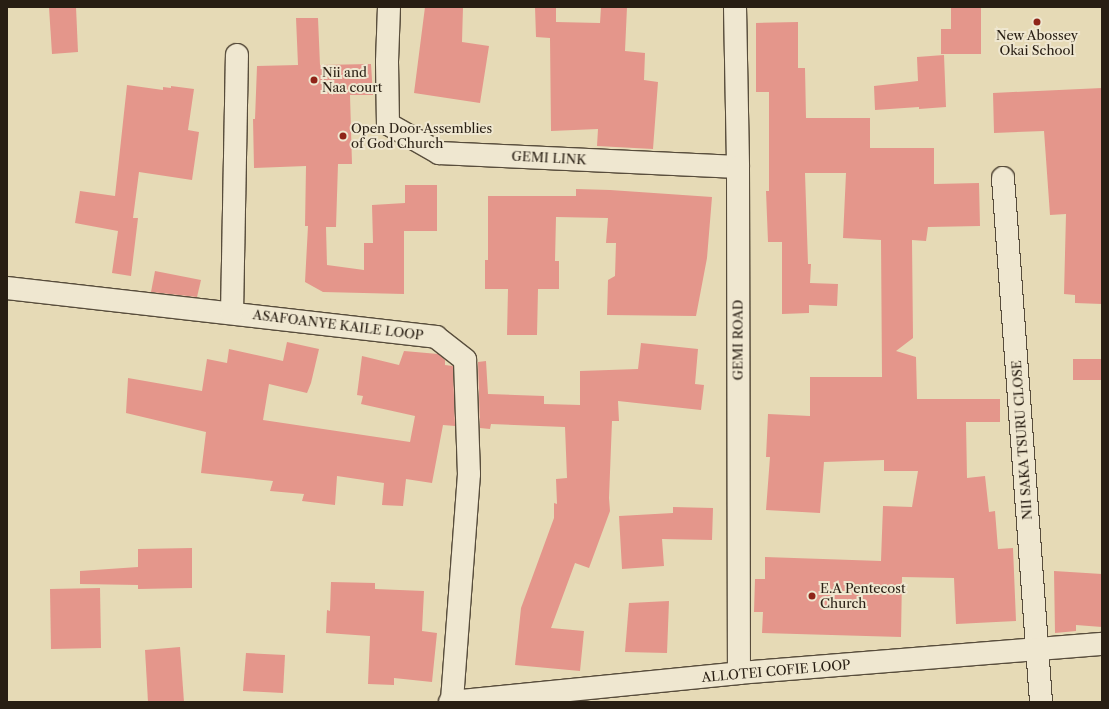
<!DOCTYPE html>
<style>
body{margin:0}
#map{position:relative;width:1109px;height:709px;overflow:hidden;background:#e6dab6;font-family:"Libre Caslon Text",serif}
div>[style]{position:absolute}
[style*='--x']{left:calc(var(--x)*1px);top:calc(var(--y)*1px);width:calc(var(--w)*1px);rotate:calc(var(--a)*1deg)}
.building>*{inset:0;background:#e4968b}
.roads{filter:drop-shadow(1px 0 #584d3c) drop-shadow(-1px 0 #584d3c) drop-shadow(0 1px #584d3c) drop-shadow(0 -1px #584d3c)}
.minor>*{height:22px;margin:-11px;padding:0 11px;transform-origin:11px;border-radius:11px;background:#efe7d0}
.dots>*{width:11px;height:11px;translate:-50% -50%;box-sizing:border-box;border:2px solid #efe7d0;border-radius:50%}
span{translate:-50% -50%;white-space:nowrap;text-align:center;line-height:1.15;-webkit-text-stroke:4px #efe7d0;paint-order:stroke}
.poi-label{font-size:13px;color:#281e13}
.left{translate:0 -50%;text-align:left}
.street-label{font-size:13px;color:#281e13}
.frame{position:absolute;inset:0;border:8px solid #281e13;pointer-events:none}
</style>
<div id="map">
<div class="building">
<i style="clip-path:polygon(49px 7px,76px 7px,78px 52px,52px 54px)"></i>
<i style="clip-path:polygon(425px 7px,463px 7px,462px 42px,489px 46px,480px 103px,414px 93px)"></i>
<i style="clip-path:polygon(535px 7px,556px 7px,556px 22px,600px 23px,601px 7px,627px 7px,625px 51px,645px 53px,644px 80px,658px 82px,653px 149px,597px 146px,598px 129px,551px 131px,550px 38px,536px 37px)"></i>
<i style="clip-path:polygon(951px 7px,981px 7px,981px 54px,941px 54px,941px 29px,951px 29px)"></i>
<i style="clip-path:polygon(296px 18px,318px 18px,320px 65px,371px 64px,373px 95px,350px 95px,352px 164px,338px 164px,336px 227px,326px 227px,327px 265px,364px 270px,364px 243px,373px 243px,372px 205px,405px 203px,405px 185px,437px 185px,437px 231px,404px 231px,404px 294px,323px 292px,305px 282px,308px 226px,305px 226px,306px 166px,254px 168px,253px 119px,255px 119px,257px 66px,298px 65px)"></i>
<i style="clip-path:polygon(798px 22px,798px 68px,805px 68px,806px 118px,870px 118px,870px 148px,934px 148px,934px 184px,979px 183px,980px 226px,928px 227px,926px 241px,912px 240px,913px 338px,896px 351px,916px 357px,917px 399px,1000px 399px,1000px 422px,966px 422px,967px 478px,985px 476px,989px 512px,995px 511px,998px 549px,1013px 548px,1016px 621px,956px 624px,954px 578px,902px 577px,901px 637px,762px 633px,763px 612px,754px 612px,755px 579px,765px 579px,765px 557px,881px 561px,883px 506px,912px 507px,918px 471px,884px 471px,884px 460px,824px 462px,820px 513px,766px 510px,770px 457px,766px 457px,768px 414px,810px 416px,810px 377px,882px 377px,881px 240px,843px 238px,846px 173px,805px 173px,808px 264px,811px 264px,810px 283px,838px 284px,837px 306px,809px 305px,809px 313px,782px 314px,782px 242px,768px 242px,766px 191px,769px 191px,769px 92px,756px 92px,756px 23px)"></i>
<i style="clip-path:polygon(944px 55px,946px 107px,919px 109px,919px 107px,875px 110px,874px 86px,918px 81px,917px 57px)"></i>
<i style="clip-path:polygon(127px 85px,163px 90px,163px 87px,171px 88px,171px 86px,194px 89px,188px 130px,199px 132px,192px 180px,139px 172px,133px 218px,138px 218px,131px 276px,112px 273px,118px 231px,75px 223px,80px 191px,115px 196px)"></i>
<i style="clip-path:polygon(1102px 88px,1102px 304px,1075px 303px,1075px 295px,1064px 294px,1066px 214px,1050px 215px,1044px 131px,994px 133px,993px 93px)"></i>
<i style="clip-path:polygon(576px 189px,610px 190px,712px 197px,707px 258px,696px 316px,607px 315px,608px 280px,615px 276px,616px 243px,606px 243px,608px 218px,556px 217px,555px 261px,559px 261px,559px 289px,538px 289px,537px 335px,507px 335px,508px 289px,485px 289px,485px 260px,488px 260px,488px 196px,576px 196px)"></i>
<i style="clip-path:polygon(155px 271px,201px 280px,197px 297px,151px 292px)"></i>
<i style="clip-path:polygon(287px 342px,319px 349px,311px 383px,307px 393px,269px 384px,263px 420px,410px 442px,415px 416px,361px 404px,363px 396px,357px 395px,362px 356px,399px 365px,404px 351px,438px 354px,445px 360px,445px 365px,453px 366px,455px 426px,443px 425px,432px 483px,406px 479px,403px 506px,382px 505px,384px 483px,337px 476px,335px 505px,302px 501px,304px 494px,270px 491px,273px 481px,201px 473px,206px 432px,126px 413px,128px 378px,202px 391px,207px 359px,227px 363px,229px 349px,283px 361px)"></i>
<i style="clip-path:polygon(641px 343px,698px 349px,695px 384px,704px 385px,701px 410px,618px 401px,619px 421px,612px 421px,609px 498px,610px 511px,589px 568px,575px 563px,551px 628px,584px 631px,580px 671px,515px 665px,521px 608px,554px 518px,554px 503px,557px 504px,556px 479px,567px 478px,565px 427px,491px 424px,490px 429px,480px 428px,478px 362px,486px 361px,488px 394px,544px 396px,544px 404px,580px 405px,580px 371px,638px 369px)"></i>
<i style="clip-path:polygon(1073px 359px,1102px 359px,1102px 380px,1073px 380px)"></i>
<i style="clip-path:polygon(673px 507px,713px 508px,712px 540px,662px 539px,664px 566px,622px 569px,619px 516px,673px 513px)"></i>
<i style="clip-path:polygon(192px 548px,192px 588px,138px 589px,138px 585px,80px 584px,80px 571px,138px 567px,138px 549px)"></i>
<i style="clip-path:polygon(1054px 571px,1102px 574px,1102px 627px,1076px 625px,1076px 631px,1055px 633px)"></i>
<i style="clip-path:polygon(331px 582px,375px 583px,375px 589px,424px 591px,422px 631px,437px 633px,432px 682px,394px 678px,394px 685px,368px 684px,370px 636px,326px 633px,327px 610px,330px 611px)"></i>
<i style="clip-path:polygon(100px 588px,101px 648px,51px 649px,50px 589px)"></i>
<i style="clip-path:polygon(669px 601px,667px 653px,625px 652px,629px 603px)"></i>
<i style="clip-path:polygon(180px 647px,184px 702px,148px 702px,145px 650px)"></i>
<i style="clip-path:polygon(246px 653px,285px 655px,283px 693px,243px 691px)"></i>
</div>
<div class="roads">
<div class="minor">
<i style="--x:389;--y:7;--w:55;--a:92.1"></i>
<i style="--x:387;--y:62;--w:62;--a:89.1"></i>
<i style="--x:388;--y:124;--w:59;--a:29.6"></i>
<i style="--x:439;--y:153;--w:299;--a:2.7"></i>
<i style="--x:735;--y:7;--w:160;--a:88.9"></i>
<i style="--x:738;--y:167;--w:506;--a:89.89"></i>
<i style="--x:1003;--y:178;--w:525;--a:85.85"></i>
<i style="--x:7;--y:288;--w:432;--a:6.5"></i>
<i style="--x:436;--y:337;--w:37;--a:38"></i>
<i style="--x:465;--y:360;--w:114;--a:88"></i>
<i style="--x:469;--y:474;--w:228;--a:94.3"></i>
<i style="--x:232;--y:313;--w:258;--a:-88.9"></i>
<i style="--x:450;--y:702;--w:290;--a:-5.7"></i>
<i style="--x:739;--y:673;--w:364;--a:-4.6"></i>
</div>
</div>
<div class="dots">
<i style="left:1037px;top:22px;background:#8f2418"></i>
<i style="left:314px;top:80px;background:#8f2418"></i>
<i style="left:343px;top:136px;background:#8f2418"></i>
<i style="left:812px;top:596px;background:#8f2418"></i>
</div>
<div class="poi-label">
<span style="left:1037px;top:43px">New Abossey<br>Okai School</span>
<span class="left" style="left:322px;top:80px">Nii and<br>Naa court</span>
<span class="left" style="left:351px;top:136px">Open Door Assemblies<br>of God Church</span>
<span class="left" style="left:820px;top:596px">E.A Pentecost<br>Church</span>
</div>
<div class="street-label">
<span style="left:549px;top:158px;rotate:3deg">GEMI LINK</span>
<span style="left:338px;top:325px;rotate:7deg">ASAFOANYE KAILE LOOP</span>
<span style="left:738px;top:340px;rotate:-90deg">GEMI ROAD</span>
<span style="left:1022px;top:440px;rotate:-94deg">NII SAKA TSURU CLOSE</span>
<span style="left:776px;top:671px;rotate:-5deg">ALLOTEI COFIE LOOP</span>
</div>
<div class="frame"></div>
</div>
